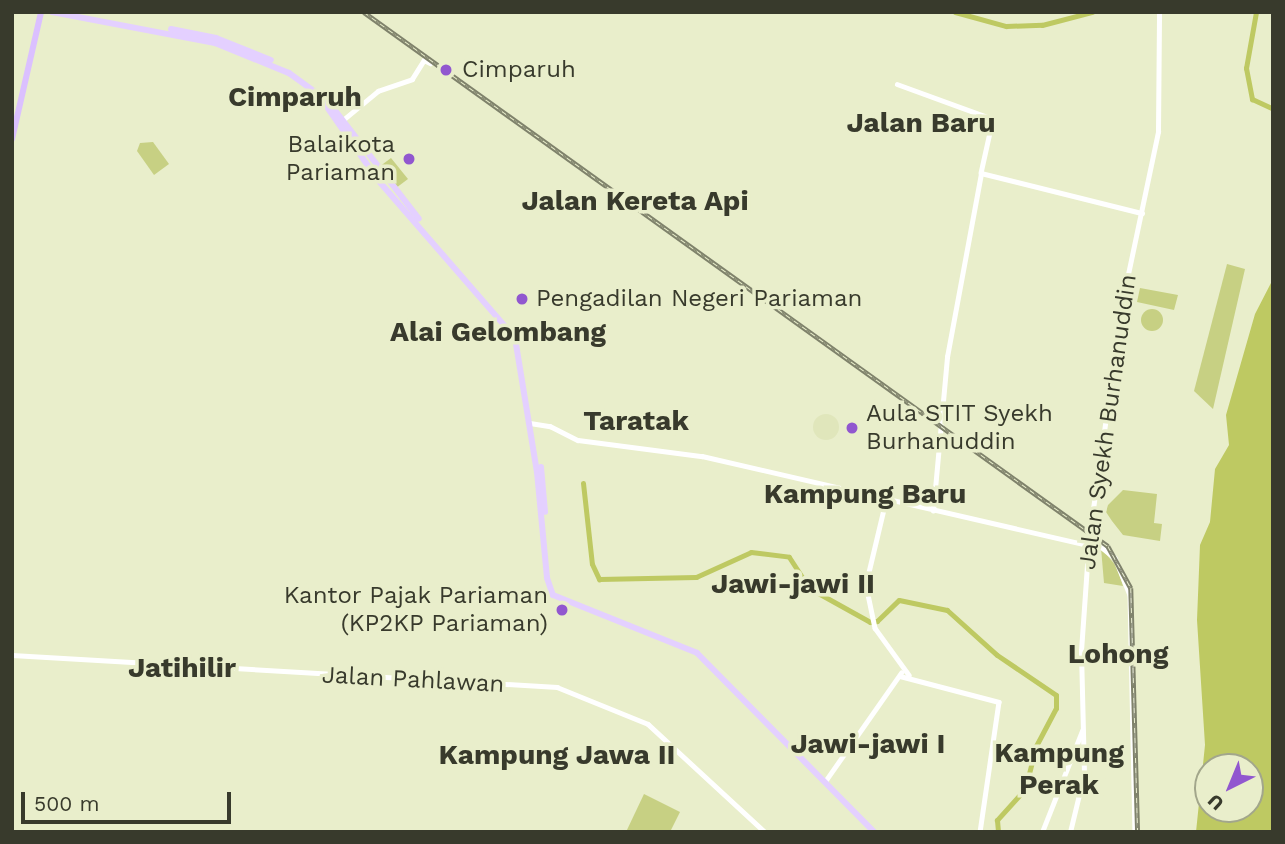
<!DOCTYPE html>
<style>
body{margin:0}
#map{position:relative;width:1285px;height:844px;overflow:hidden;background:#e9eecb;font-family:"Work Sans",sans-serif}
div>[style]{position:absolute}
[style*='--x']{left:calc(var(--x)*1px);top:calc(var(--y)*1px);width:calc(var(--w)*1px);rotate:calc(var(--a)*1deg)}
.built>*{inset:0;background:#e0e6bb}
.round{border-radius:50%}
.green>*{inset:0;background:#c7d083}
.water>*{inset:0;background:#bec962}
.river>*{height:5px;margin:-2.5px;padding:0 2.5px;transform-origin:2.5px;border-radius:2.5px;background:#bec962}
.tertiary>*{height:4.5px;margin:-2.25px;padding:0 2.25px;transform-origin:2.25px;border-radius:2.25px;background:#fff}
.secondary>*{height:4.5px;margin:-2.25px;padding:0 2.25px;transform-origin:2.25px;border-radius:2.25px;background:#fff}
.primary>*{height:6px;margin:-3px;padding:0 3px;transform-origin:3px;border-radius:3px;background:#e4d0ff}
.trunk>*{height:6px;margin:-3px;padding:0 3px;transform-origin:3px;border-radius:3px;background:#dbc0ff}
.rail>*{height:4.5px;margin-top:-2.25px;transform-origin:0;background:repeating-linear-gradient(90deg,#e9eecb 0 5px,#7f826b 0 10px);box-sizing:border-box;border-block:2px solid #7f826b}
.dots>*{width:19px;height:19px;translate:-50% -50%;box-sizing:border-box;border:4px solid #e9eecb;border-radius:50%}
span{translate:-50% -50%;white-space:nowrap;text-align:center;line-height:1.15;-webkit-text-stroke:7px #e9eecb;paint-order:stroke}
.poi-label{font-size:24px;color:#383a2c}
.left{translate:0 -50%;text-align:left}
.right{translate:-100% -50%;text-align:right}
.street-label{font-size:24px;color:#383a2c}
.quarter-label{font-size:28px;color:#383a2c;font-weight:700}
.frame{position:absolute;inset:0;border:14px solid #383a2c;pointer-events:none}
.north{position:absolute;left:1194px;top:753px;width:70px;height:70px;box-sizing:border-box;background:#e9eecb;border:2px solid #a2a68b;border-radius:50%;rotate:223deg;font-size:19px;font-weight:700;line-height:28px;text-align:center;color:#383a2c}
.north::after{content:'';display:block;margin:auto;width:24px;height:32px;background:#9157cf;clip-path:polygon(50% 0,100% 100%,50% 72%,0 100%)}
.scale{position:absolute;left:21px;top:792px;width:210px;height:32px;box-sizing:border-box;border:4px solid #383a2c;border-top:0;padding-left:9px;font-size:21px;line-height:24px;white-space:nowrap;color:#383a2c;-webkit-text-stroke:5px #e9eecb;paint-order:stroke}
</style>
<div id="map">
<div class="built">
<i class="round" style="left:813px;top:414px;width:26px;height:26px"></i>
</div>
<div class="green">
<i style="clip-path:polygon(153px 142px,169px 164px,154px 175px,137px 151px,140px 143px)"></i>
<i style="clip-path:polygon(391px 158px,408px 179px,396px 188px,379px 167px)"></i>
<i style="clip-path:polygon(1227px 264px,1245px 269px,1213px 409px,1194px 391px)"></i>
<i style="clip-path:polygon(1140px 288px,1178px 295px,1174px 310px,1137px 302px)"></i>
<i class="round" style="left:1141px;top:309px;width:22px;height:22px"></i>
<i style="clip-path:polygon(1123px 490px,1157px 494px,1154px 523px,1162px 524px,1160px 541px,1123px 535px,1112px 521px,1106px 512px,1108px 505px)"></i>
<i style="clip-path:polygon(1101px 548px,1117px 567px,1123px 586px,1104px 583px)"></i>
<i style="clip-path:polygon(644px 794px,680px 812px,670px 832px,626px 832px)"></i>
</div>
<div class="water">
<i style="clip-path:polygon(evenodd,1273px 244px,1273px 832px,1196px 832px,1205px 745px,1197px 620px,1200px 545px,1210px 522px,1215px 469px,1229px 445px,1226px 415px,1255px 314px,1272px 281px,1273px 244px,1208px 767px,1250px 767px,1250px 809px,1208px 809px,1208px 767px)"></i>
</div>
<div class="river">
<i style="--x:955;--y:12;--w:53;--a:15.4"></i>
<i style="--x:1006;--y:26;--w:36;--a:-2"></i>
<i style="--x:1042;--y:25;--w:52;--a:-14.6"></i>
<i style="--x:1256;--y:12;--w:57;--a:100.1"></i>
<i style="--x:1246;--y:68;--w:32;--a:79"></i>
<i style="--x:1252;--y:99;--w:23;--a:25"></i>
<i style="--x:583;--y:483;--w:81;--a:83.7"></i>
<i style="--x:592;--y:564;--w:17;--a:65"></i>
<i style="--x:599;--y:579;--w:97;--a:-1.2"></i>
<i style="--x:696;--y:577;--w:60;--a:-24.4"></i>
<i style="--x:751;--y:552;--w:38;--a:7"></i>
<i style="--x:789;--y:557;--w:37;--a:57"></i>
<i style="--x:809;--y:588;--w:70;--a:29.1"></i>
<i style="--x:870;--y:622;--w:7;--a:-8"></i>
<i style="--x:877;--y:621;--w:30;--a:-44"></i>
<i style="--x:899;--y:600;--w:49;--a:11.8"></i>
<i style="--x:947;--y:610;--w:67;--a:42"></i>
<i style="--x:997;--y:655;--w:71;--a:34.1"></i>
<i style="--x:1056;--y:695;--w:13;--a:90"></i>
<i style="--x:1056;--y:708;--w:43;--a:117.8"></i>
<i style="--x:1036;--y:746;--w:44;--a:104.3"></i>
<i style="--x:1025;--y:789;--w:42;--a:132.1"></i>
<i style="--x:997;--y:820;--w:12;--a:85"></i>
</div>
<div class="tertiary">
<i style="--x:897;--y:84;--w:102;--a:20"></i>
<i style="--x:993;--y:119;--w:55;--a:102.5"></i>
<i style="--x:343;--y:120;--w:45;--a:-39.6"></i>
<i style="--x:378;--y:91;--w:36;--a:-19"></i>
<i style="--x:412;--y:79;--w:22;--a:-58"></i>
<i style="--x:424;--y:60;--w:7;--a:27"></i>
<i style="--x:530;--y:423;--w:20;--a:9"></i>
<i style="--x:550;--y:426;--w:31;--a:27"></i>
<i style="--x:578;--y:440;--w:125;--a:7.4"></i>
<i style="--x:702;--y:456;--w:397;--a:13"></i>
<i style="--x:886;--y:501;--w:86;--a:103.4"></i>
<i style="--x:866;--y:585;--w:44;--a:78.2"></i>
<i style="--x:875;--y:628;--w:58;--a:54.1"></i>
<i style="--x:933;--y:511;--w:155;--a:-84.8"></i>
<i style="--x:947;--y:357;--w:187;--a:-79.5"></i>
<i style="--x:981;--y:173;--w:166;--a:14"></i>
<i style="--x:1089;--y:537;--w:33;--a:39"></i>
<i style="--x:1115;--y:558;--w:40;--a:68"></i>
<i style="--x:1130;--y:595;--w:237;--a:88.8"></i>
<i style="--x:12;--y:655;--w:546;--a:3.36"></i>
<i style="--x:557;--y:687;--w:98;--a:22.1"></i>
<i style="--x:648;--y:724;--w:159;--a:42.7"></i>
<i style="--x:900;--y:676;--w:102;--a:14.7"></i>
<i style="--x:999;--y:702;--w:131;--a:98.3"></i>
<i style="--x:826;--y:780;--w:131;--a:-55"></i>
<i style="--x:1042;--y:832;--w:109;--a:-68.4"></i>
</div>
<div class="secondary">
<i style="--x:1070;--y:832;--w:60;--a:-76.4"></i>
<i style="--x:1084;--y:774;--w:123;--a:-91.4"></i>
<i style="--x:1081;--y:651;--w:114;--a:-86"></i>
<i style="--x:1089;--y:537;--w:241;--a:-81.9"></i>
<i style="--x:1123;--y:298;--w:170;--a:-78.1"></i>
<i style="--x:1158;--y:132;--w:120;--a:-89.5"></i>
</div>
<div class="primary">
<i style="--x:52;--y:12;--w:166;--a:10.8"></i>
<i style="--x:215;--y:43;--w:80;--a:22.1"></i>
<i style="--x:289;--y:73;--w:36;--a:36"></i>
<i style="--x:318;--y:94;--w:103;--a:55.2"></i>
<i style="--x:377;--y:179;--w:211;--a:49"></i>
<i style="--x:515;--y:338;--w:136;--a:80.7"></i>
<i style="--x:537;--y:472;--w:106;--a:84.6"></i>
<i style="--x:547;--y:578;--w:18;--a:71"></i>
<i style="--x:553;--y:595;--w:155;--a:21.9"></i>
<i style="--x:697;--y:653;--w:252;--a:45.3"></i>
<i style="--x:171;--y:29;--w:46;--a:11.3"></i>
<i style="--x:216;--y:38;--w:59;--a:21.8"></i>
<i style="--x:327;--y:100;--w:150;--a:52.3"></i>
<i style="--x:541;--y:467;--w:45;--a:84.9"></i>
</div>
<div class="trunk">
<i style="--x:12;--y:139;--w:130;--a:-77.1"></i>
</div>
<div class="rail">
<i style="--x:364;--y:12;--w:916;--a:35.67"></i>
<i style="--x:1108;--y:546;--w:48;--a:61.3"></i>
<i style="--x:1131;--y:588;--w:244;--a:88.4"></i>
</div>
<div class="dots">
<i style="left:446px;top:70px;background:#9157cf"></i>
<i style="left:409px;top:159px;background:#9157cf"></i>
<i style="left:522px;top:299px;background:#9157cf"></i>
<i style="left:852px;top:428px;background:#9157cf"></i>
<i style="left:562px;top:610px;background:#9157cf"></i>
</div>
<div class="poi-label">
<span class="left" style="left:462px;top:70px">Cimparuh</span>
<span class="right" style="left:395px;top:159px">Balaikota<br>Pariaman</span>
<span class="left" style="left:536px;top:299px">Pengadilan Negeri Pariaman</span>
<span class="left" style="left:866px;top:428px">Aula STIT Syekh<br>Burhanuddin</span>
<span class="right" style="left:548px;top:610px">Kantor Pajak Pariaman<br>(KP2KP Pariaman)</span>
</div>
<div class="street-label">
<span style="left:1108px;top:422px;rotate:-82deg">Jalan Syekh Burhanuddin</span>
<span style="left:413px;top:680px;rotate:3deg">Jalan Pahlawan</span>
</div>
<div class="quarter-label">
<span style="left:295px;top:97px">Cimparuh</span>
<span style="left:921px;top:123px">Jalan Baru</span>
<span style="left:635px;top:201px">Jalan Kereta Api</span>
<span style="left:498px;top:332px">Alai Gelombang</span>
<span style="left:636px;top:421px">Taratak</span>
<span style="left:865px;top:494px">Kampung Baru</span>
<span style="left:793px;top:584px">Jawi-jawi II</span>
<span style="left:1118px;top:654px">Lohong</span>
<span style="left:182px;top:668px">Jatihilir</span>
<span style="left:868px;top:744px">Jawi-jawi I</span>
<span style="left:1059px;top:769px">Kampung<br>Perak</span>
<span style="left:557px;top:755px">Kampung Jawa II</span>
</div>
<div class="frame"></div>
<div class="north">U</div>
<div class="scale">500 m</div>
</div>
